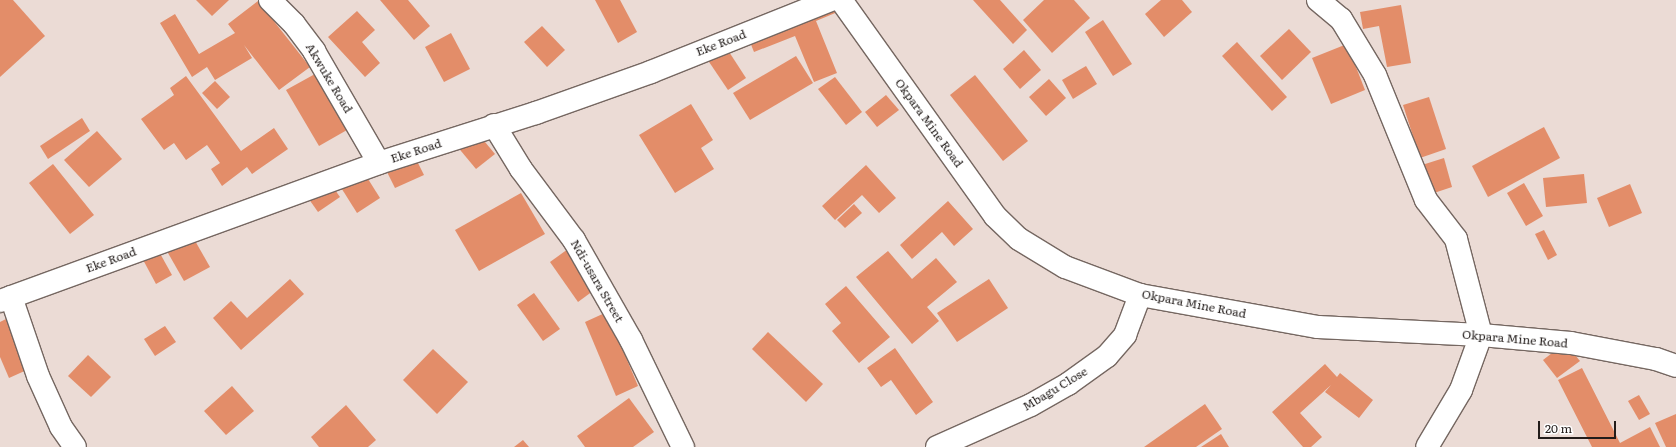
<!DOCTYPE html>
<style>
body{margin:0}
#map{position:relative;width:1676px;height:447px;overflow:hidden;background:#ebdbd5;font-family:Literata,serif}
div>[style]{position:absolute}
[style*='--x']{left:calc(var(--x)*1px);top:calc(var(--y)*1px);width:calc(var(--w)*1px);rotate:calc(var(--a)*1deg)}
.building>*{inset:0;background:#e38d69}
.roads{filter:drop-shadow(1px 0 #756761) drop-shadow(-1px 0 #756761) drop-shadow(0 1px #756761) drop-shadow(0 -1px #756761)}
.minor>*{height:22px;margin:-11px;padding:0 11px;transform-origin:11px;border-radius:11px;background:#fff}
.secondary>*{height:22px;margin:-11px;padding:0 11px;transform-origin:11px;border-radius:11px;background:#fff}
span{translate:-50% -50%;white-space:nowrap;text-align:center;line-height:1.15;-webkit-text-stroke:3px #fff;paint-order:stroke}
.street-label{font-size:12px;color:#221c1a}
.scale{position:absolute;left:1538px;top:421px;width:78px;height:18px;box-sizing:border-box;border:2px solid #221c1a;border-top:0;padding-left:5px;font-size:12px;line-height:14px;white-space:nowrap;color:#221c1a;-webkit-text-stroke:3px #fff;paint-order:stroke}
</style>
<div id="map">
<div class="building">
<i style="clip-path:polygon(0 0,13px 0,45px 36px,0 77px)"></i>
<i style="clip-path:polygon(196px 0,229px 0,212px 16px)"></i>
<i style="clip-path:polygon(380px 0,408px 0,430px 26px,414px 40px)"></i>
<i style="clip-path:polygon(595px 0,620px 0,637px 32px,618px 43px)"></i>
<i style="clip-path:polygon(809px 0,840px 11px,816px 21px,837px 73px,814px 82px,795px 36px,754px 52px,744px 27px)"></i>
<i style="clip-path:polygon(973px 0,1000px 0,1027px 30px,1013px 44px)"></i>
<i style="clip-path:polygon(1044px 0,1074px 0,1090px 18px,1052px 53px,1023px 20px)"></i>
<i style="clip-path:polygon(1161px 0,1182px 0,1192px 12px,1164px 37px,1145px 14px)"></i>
<i style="clip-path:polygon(258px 1px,310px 67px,279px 90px,244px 45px,252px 58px,215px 80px,207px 67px,192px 77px,160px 23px,175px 14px,199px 54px,235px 33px,228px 24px)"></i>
<i style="clip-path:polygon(1401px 5px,1411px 63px,1387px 67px,1379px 26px,1363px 29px,1360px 12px)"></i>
<i style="clip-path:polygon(357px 11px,375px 30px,362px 42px,380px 63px,365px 77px,328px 37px)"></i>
<i style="clip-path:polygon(1103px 20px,1132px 64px,1113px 76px,1085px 32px)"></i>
<i style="clip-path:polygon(542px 26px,565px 50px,547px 67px,524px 42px)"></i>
<i style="clip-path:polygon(1289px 29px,1311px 52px,1282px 80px,1260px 56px)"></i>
<i style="clip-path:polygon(451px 33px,470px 69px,444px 82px,425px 47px)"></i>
<i style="clip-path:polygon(720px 38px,746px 78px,728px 90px,701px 50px)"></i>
<i style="clip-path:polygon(1237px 42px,1287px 97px,1272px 111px,1222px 56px)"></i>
<i style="clip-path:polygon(1347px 44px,1365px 90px,1331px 104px,1312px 58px)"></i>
<i style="clip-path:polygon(1024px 50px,1041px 70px,1020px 89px,1003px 69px)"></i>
<i style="clip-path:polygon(796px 56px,813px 83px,750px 120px,733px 93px)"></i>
<i style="clip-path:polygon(1086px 66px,1097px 84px,1073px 99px,1062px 80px)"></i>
<i style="clip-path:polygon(315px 74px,347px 130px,319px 146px,286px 90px)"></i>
<i style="clip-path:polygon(975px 75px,1028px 141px,1003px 161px,950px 95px)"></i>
<i style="clip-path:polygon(186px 76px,241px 151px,274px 128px,288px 149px,252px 174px,247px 167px,222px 186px,211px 169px,220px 163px,207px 145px,186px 160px,174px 143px,164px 150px,141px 119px,174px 95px,170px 88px)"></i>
<i style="clip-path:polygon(835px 77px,862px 112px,846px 125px,818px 89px)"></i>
<i style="clip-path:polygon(1049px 79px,1066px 98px,1046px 116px,1029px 97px)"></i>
<i style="clip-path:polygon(215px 81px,230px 97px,217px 109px,202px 93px)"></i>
<i style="clip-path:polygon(886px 95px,899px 110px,877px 127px,865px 112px)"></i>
<i style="clip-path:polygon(1429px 97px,1446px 149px,1420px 158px,1403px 105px)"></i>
<i style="clip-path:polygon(691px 104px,713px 140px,701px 148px,714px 169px,675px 193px,639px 135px)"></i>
<i style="clip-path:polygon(82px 118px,90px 131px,48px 159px,40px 146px)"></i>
<i style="clip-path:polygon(1544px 127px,1560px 158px,1488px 197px,1472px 166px)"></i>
<i style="clip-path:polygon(475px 130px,495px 154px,476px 169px,456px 145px)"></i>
<i style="clip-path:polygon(97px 131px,122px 159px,89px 187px,64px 160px)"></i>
<i style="clip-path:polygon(414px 155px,424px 175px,395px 188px,385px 168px)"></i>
<i style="clip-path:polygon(1444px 158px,1452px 187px,1431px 194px,1422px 165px)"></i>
<i style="clip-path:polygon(53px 164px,94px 215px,70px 234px,29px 183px)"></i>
<i style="clip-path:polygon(866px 165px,896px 198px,879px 213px,862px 195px,835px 220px,822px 206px)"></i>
<i style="clip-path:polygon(363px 171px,380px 198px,357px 213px,340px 186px)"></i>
<i style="clip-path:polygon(1584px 174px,1587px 203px,1546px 207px,1543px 178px)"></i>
<i style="clip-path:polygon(328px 180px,340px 197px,318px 212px,306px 195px)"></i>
<i style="clip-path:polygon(1524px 183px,1543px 216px,1526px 226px,1507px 193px)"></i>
<i style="clip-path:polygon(1630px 184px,1642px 213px,1609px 227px,1597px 198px)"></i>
<i style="clip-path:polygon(521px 193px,545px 234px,479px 271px,455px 230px)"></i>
<i style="clip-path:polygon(948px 201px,973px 229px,954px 246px,942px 232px,912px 259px,900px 245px)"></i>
<i style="clip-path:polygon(854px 204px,862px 213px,845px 228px,837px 220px)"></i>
<i style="clip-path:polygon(1544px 230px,1557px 255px,1548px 260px,1535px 234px)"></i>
<i style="clip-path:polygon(190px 232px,210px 267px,184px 281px,164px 246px)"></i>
<i style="clip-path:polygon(157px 248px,172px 275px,156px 284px,141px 256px)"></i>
<i style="clip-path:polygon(568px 249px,597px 288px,578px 302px,550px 262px)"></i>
<i style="clip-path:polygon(888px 251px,912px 279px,936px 258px,957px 282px,927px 307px,939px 321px,912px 344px,856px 277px)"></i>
<i style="clip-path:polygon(290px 279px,304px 294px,241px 350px,213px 318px,231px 301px,247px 318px)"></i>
<i style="clip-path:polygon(989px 279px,1008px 308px,957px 342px,937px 313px)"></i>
<i style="clip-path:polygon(846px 286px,890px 337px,859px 363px,832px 331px,841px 323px,825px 304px)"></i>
<i style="clip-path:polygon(534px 293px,560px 329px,543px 341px,517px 305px)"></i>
<i style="clip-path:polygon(607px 312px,638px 386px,616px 396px,585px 322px)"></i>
<i style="clip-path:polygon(6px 319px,29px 369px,9px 378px,0 357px,0 322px)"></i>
<i style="clip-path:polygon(165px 326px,176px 342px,155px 356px,144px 339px)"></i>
<i style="clip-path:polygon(768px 332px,823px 384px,806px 402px,752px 349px)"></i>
<i style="clip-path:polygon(1565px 343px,1580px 361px,1557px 378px,1543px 360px)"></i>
<i style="clip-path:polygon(895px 348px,933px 402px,916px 415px,891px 380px,881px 387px,867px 368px)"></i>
<i style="clip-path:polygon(433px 349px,468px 382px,437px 414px,403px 380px)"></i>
<i style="clip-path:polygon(88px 355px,111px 377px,91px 397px,68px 376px)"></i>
<i style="clip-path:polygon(1325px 364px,1337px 377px,1340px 373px,1373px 400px,1359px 418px,1325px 392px,1331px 385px,1300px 413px,1322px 437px,1311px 447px,1303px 447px,1272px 412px)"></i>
<i style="clip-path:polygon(1582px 368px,1620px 443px,1650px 427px,1660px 447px,1592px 447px,1558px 380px)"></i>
<i style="clip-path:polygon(232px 386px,254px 411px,226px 435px,204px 411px)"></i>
<i style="clip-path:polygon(1639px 395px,1650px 414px,1639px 420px,1628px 401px)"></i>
<i style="clip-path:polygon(629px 398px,654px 432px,633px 447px,585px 447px,577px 436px)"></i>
<i style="clip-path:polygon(1205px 404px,1222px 429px,1196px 447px,1144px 447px)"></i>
<i style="clip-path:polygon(346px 405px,376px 440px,368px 447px,319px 447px,311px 437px)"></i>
<i style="clip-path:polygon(1676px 414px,1676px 447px,1666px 447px,1655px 423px)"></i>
<i style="clip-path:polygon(1221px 434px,1229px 447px,1201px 447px)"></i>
<i style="clip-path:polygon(523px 440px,529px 447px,514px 447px)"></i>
</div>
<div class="roads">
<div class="minor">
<i style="--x:841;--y:0;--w:265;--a:54.5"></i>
<i style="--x:995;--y:216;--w:33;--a:44"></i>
<i style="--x:1019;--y:239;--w:54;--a:31.3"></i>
<i style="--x:1065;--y:267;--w:80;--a:20.5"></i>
<i style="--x:1140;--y:295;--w:181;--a:10.2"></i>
<i style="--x:1318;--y:327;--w:163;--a:2.8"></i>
<i style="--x:1481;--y:335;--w:90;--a:5.1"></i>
<i style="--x:1571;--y:343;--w:86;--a:10.7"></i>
<i style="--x:1656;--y:359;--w:21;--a:19"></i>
<i style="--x:1318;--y:0;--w:30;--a:40"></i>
<i style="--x:1341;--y:19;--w:66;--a:58.7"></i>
<i style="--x:1375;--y:75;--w:135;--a:67.8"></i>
<i style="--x:1426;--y:200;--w:49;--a:52.4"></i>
<i style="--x:1456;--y:239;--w:99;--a:75.4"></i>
<i style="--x:1481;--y:335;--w:59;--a:110"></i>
<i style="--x:1461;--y:390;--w:66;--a:120.8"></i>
<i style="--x:494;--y:125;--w:52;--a:58.5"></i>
<i style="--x:521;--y:169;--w:89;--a:53.3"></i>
<i style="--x:574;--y:240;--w:115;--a:60.3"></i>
<i style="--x:631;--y:340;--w:119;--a:64.1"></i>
<i style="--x:11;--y:297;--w:83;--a:71.1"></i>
<i style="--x:38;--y:376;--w:56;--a:65.7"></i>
<i style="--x:61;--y:427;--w:24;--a:55"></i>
<i style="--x:0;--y:301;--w:403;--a:-20"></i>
<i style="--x:379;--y:163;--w:165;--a:-17.7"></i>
<i style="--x:536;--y:113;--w:122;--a:-19.6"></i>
<i style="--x:651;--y:72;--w:194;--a:-21.8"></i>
<i style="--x:937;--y:447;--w:103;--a:-24.1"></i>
<i style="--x:1031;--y:405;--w:43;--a:-29.6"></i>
<i style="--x:1068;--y:384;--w:48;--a:-35.7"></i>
<i style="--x:1107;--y:356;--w:28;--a:-49"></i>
<i style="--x:1125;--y:335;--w:43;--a:-69.4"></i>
</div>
<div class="secondary">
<i style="--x:270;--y:0;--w:34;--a:45"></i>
<i style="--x:294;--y:24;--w:34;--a:53"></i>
<i style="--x:314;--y:51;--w:129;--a:59.9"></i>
</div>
</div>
<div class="street-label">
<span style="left:721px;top:43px;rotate:-21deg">Eke Road</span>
<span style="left:329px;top:78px;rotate:59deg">Akwuke Road</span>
<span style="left:929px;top:123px;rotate:54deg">Okpara Mine Road</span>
<span style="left:416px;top:151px;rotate:-18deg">Eke Road</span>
<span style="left:111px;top:260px;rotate:-20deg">Eke Road</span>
<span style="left:597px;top:281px;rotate:60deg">Ndi-usara Street</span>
<span style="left:1194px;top:304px;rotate:11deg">Okpara Mine Road</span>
<span style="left:1515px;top:339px;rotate:5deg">Okpara Mine Road</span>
<span style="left:1055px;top:389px;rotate:-31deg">Mbagu Close</span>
</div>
<div class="scale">20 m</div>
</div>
